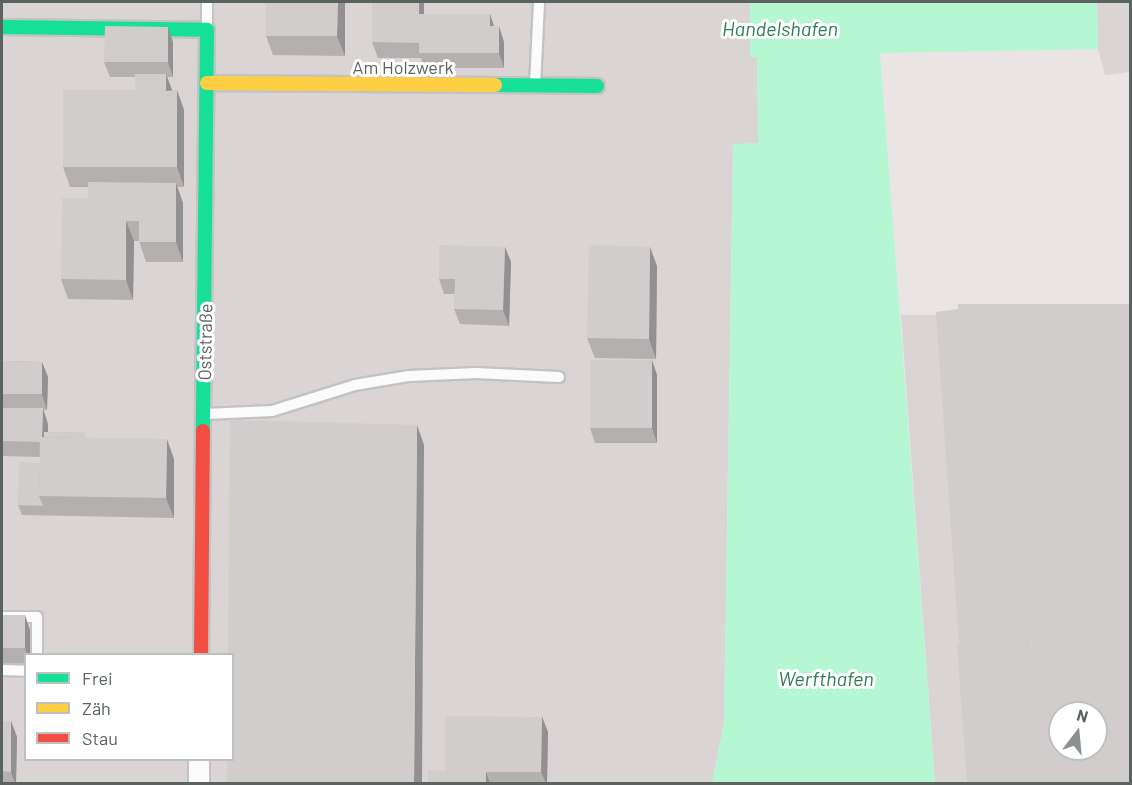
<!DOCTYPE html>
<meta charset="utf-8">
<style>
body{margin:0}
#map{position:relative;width:1132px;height:785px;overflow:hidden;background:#eae4e5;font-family:Barlow,sans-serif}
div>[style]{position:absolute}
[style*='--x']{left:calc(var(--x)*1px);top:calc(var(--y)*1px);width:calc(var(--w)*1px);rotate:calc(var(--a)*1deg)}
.industrial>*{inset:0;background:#dad4d4}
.water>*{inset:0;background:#b6f7d3}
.roads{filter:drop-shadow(2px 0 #c2c3c2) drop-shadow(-2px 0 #c2c3c2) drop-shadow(0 2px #c2c3c2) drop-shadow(0 -2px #c2c3c2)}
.lane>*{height:10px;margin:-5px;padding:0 5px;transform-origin:5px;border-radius:5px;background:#fcfbfb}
.street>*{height:20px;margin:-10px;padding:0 10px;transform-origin:10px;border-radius:10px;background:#fcfbfb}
.fast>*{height:14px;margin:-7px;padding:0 7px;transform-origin:7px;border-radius:7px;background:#16e098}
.slow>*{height:14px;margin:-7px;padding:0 7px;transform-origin:7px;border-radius:7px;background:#ffcf43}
.jam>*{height:14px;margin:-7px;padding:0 7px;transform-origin:7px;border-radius:7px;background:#f24e42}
.wall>*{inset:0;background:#b4b0b0}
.shaded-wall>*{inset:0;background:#929090}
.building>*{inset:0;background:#d1cdcd}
span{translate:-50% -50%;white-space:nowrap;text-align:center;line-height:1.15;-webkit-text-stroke:6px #fff;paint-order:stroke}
.street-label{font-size:18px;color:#5a635f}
.water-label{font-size:20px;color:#2d7d58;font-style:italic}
.frame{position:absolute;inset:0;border:3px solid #5a635f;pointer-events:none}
.legend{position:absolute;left:24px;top:653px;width:210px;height:108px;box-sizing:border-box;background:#fff;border:2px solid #bdc1bf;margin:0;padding:8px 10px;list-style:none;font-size:18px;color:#5a635f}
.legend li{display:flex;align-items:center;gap:12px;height:30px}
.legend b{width:30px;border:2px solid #bdc1bf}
.north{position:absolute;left:1048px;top:701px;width:60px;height:60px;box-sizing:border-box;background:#fff;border:2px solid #bdc1bf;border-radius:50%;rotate:16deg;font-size:16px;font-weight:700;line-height:24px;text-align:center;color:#5a635f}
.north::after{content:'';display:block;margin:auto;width:21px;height:27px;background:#8c908e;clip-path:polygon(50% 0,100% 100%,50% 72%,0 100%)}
</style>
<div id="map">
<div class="industrial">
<i style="clip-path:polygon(evenodd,2px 2px,750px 2px,750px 56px,757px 57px,758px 144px,733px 145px,724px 723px,712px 783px,2px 784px,2px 2px,26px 654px,232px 654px,232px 760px,26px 760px,26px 654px)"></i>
<i style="clip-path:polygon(1097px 2px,1130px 2px,1130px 72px,1105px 75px,1098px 49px)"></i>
<i style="clip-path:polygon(evenodd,901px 315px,1130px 316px,1130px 783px,935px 783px,901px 315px,1060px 713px,1096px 713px,1096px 749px,1060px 749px,1060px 713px)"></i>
</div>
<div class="water">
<i style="clip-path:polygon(750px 2px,1097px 2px,1098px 49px,880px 53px,935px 783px,712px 783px,724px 723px,733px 144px,758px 143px,757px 57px,750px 57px)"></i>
</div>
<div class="roads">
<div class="lane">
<i style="--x:207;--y:28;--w:26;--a:-90"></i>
<i style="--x:535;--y:85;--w:83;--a:-87.2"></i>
<i style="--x:205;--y:414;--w:67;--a:-2.6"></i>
<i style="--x:272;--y:411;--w:87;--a:-17.4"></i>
<i style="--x:355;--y:385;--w:55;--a:-9.5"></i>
<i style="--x:409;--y:376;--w:67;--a:-2.6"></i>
<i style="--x:476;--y:373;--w:83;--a:2.8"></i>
<i style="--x:2;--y:617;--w:35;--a:0"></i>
<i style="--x:37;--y:617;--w:37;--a:90"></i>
<i style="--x:2;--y:670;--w:24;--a:2"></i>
</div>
<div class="street">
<i style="--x:199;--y:784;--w:24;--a:-90"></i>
</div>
<div class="fast">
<i style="--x:2;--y:27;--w:205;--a:0.8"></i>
<i style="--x:207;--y:30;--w:401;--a:90.6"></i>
<i style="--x:495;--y:85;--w:102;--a:0.6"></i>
</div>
<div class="slow">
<i style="--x:207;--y:83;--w:288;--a:0.4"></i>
</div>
<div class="jam">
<i style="--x:201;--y:654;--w:223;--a:-89.5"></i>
</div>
</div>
<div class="wall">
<i style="clip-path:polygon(266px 2px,345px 2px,345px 56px,273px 55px,266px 36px)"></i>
<i style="clip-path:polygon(372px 2px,424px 2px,424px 14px,490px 14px,494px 26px,504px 42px,504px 68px,424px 68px,421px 58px,378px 58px,372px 42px)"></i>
<i style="clip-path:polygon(173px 42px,173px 77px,167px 77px,172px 90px,184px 110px,184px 187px,177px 187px,183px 203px,183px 262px,146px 262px,139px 241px,134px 241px,133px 300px,68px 299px,61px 279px,88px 198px,88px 187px,70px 187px,63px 167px,135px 90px,135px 77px,110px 77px,104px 62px)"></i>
<i style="clip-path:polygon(505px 247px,511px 262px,509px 326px,460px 324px,454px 309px,455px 294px,444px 294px,439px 279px)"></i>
<i style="clip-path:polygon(657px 266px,656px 359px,595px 358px,587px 338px)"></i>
<i style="clip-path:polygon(652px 360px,657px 375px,657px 443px,595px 443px,590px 428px)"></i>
<i style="clip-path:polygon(2px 361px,42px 362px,48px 377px,47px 410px,43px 410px,48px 424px,48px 432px,87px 438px,174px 459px,174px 518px,22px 515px,18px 505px,40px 463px,40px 457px,2px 456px)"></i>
<i style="clip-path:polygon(2px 615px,30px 630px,30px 654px,26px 654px,26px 663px,2px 663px)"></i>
<i style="clip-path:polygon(542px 717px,548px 732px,547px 783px,428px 783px,445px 771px)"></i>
<i style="clip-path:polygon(2px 721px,11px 721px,17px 737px,16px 783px,2px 783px)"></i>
</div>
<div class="shaded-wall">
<i style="clip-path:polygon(338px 2px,345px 2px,345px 56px,337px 36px)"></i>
<i style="clip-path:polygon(419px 2px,424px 2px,424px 29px,419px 14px)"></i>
<i style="clip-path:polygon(490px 14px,495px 30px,490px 26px)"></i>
<i style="clip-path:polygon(499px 26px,504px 42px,504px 68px,499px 53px)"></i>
<i style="clip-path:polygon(168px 27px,173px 42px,173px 77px,168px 62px)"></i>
<i style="clip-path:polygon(166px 74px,173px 93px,166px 91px)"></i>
<i style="clip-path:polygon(177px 90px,184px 110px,184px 187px,177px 167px)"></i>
<i style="clip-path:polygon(176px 183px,183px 203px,183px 262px,176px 242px)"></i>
<i style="clip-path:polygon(126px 221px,134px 241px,133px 300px,126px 280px)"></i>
<i style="clip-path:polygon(505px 247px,511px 262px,509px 326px,503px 310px)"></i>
<i style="clip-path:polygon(650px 247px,657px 266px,656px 359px,649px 339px)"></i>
<i style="clip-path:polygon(652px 360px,657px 375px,657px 443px,652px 428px)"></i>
<i style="clip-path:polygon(42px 362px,48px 377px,47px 410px,42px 394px)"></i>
<i style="clip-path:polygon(43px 408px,48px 424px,48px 446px,42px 442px)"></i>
<i style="clip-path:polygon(417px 425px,424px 445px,422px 783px,414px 783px)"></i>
<i style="clip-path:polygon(167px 439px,174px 459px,174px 518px,166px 498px)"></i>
<i style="clip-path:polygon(25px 615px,30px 630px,30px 654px,27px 654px,25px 648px)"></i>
<i style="clip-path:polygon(542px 717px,548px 732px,547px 783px,546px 783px,541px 772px)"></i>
<i style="clip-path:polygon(11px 721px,17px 737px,16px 783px,15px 783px,11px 772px)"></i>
<i style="clip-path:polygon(486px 772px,490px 783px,486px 783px)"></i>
</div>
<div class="building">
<i style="clip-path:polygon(266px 2px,338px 2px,337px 36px,266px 36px)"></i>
<i style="clip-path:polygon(372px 2px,419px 2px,419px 14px,490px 14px,490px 26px,499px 26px,499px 53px,419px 53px,419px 43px,372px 42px)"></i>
<i style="clip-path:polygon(105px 26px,168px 27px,168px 62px,104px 62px)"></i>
<i style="clip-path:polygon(135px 74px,166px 74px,166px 91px,177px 90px,177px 167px,63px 167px,63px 90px,135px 90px)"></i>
<i style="clip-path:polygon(88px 182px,176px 183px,176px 242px,139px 242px,139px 221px,126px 221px,126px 280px,61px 279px,62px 198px,88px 198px)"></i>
<i style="clip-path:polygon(439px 245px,505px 247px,503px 310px,454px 309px,455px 279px,439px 279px)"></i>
<i style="clip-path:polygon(589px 245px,650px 247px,649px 339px,587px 338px)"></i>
<i style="clip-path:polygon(958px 304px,1131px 304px,1131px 637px,1032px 645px,1030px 639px,959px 644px,936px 312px,958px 309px)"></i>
<i style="clip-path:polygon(590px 360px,652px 360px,652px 428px,590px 428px)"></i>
<i style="clip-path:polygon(2px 361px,42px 362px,42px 394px,2px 394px)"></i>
<i style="clip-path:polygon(2px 408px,43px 408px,42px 437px,40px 437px,40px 442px,2px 441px)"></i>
<i style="clip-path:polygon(230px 420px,417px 425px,414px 783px,227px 783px,227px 759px,232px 759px,232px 654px,228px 654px)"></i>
<i style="clip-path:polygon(44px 432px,85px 432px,85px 438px,44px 437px)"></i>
<i style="clip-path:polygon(40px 437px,167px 439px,166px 498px,39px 496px)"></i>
<i style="clip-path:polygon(19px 462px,40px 463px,39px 496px,43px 506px,18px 505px)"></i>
<i style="clip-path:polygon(2px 615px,25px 615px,25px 648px,2px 648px)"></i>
<i style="clip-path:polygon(evenodd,1131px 637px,1131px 783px,967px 783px,957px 644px,1030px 639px,1030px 645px,1131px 637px,1060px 713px,1096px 713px,1096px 749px,1060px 749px,1060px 713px)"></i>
<i style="clip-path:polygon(445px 716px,542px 717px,541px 772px,486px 772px,486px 783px,428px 783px,428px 770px,445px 771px)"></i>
<i style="clip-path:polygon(2px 721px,11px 721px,11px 772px,2px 771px)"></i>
</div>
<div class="street-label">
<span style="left:403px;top:67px">Am Holzwerk</span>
<span style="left:205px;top:342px;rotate:-89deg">Oststraße</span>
</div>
<div class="water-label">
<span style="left:780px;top:28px">Handelshafen</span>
<span style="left:826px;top:678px">Werfthafen</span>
</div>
<div class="frame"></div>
<ul class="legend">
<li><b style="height:8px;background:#16e098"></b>Frei</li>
<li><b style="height:8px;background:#ffcf43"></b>Zäh</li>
<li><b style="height:8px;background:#f24e42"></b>Stau</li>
</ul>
<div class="north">N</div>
</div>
